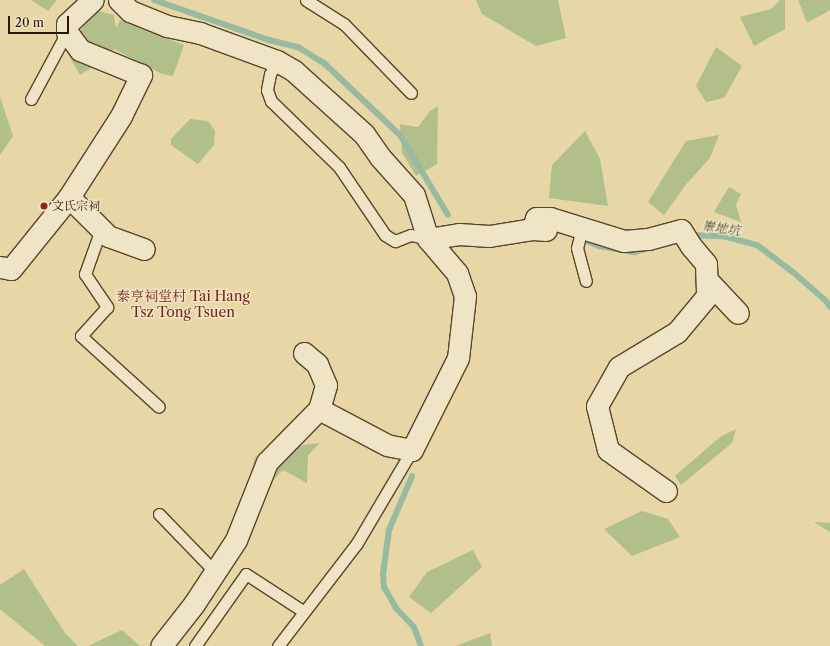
<!DOCTYPE html>
<meta charset="utf-8">
<style>
body{margin:0}
#map{position:relative;width:830px;height:646px;overflow:hidden;background:#e7d6a6;font-family:"Libre Caslon Text","Noto Serif TC",serif}
div>[style]{position:absolute}
[style*='--x']{left:calc(var(--x)*1px);top:calc(var(--y)*1px);width:calc(var(--w)*1px);rotate:calc(var(--a)*1deg)}
.green>*{inset:0;background:#b1bf8a}
.stream>*{height:6px;margin:-3px;padding:0 3px;transform-origin:3px;border-radius:3px;background:#98baa1}
.roads{filter:drop-shadow(1px 0 #5a452a) drop-shadow(-1px 0 #5a452a) drop-shadow(0 1px #5a452a) drop-shadow(0 -1px #5a452a)}
.service>*{height:11px;margin:-5.5px;padding:0 5.5px;transform-origin:5.5px;border-radius:5.5px;background:#efe4c5}
.minor>*{height:21px;margin:-10.5px;padding:0 10.5px;transform-origin:10.5px;border-radius:10.5px;background:#efe4c5}
.dots>*{width:11px;height:11px;translate:-50% -50%;box-sizing:border-box;border:2px solid #efe4c5;border-radius:50%}
span{translate:-50% -50%;white-space:nowrap;text-align:center;line-height:1.15;-webkit-text-stroke:3px #efe4c5;paint-order:stroke}
.poi-label{font-size:12px;color:#2b1500}
.left{translate:0 -50%;text-align:left}
.water-label{font-size:13px;color:#514f38;font-style:italic}
.quarter-label{font-size:14px;color:#7a1f14}
.scale{position:absolute;left:8px;top:16px;width:61px;height:18px;box-sizing:border-box;border:2px solid #2b1500;border-top:0;padding-left:5px;font-size:12px;line-height:14px;white-space:nowrap;color:#2b1500;-webkit-text-stroke:3px #efe4c5;paint-order:stroke}
</style>
<div id="map">
<div class="green">
<i style="clip-path:polygon(31px 0,57px 0,48px 11px)"></i>
<i style="clip-path:polygon(476px 0,558px 0,566px 38px,536px 46px,482px 14px)"></i>
<i style="clip-path:polygon(780px 0,785px 0,785px 29px,754px 46px,740px 17px,771px 9px)"></i>
<i style="clip-path:polygon(798px 0,830px 0,830px 10px,807px 23px)"></i>
<i style="clip-path:polygon(94px 10px,114px 15px,116px 28px,120px 20px,184px 45px,173px 76px,162px 74px,114px 49px,99px 63px,80px 75px,65px 49px,81px 30px)"></i>
<i style="clip-path:polygon(716px 47px,742px 66px,724px 98px,706px 102px,696px 86px)"></i>
<i style="clip-path:polygon(0 97px,13px 136px,0 155px)"></i>
<i style="clip-path:polygon(438px 106px,437px 164px,416px 176px,402px 153px,400px 124px,418px 127px,430px 111px)"></i>
<i style="clip-path:polygon(190px 119px,208px 121px,215px 131px,214px 145px,198px 164px,171px 145px,171px 139px)"></i>
<i style="clip-path:polygon(585px 131px,600px 159px,608px 206px,549px 198px,552px 165px)"></i>
<i style="clip-path:polygon(719px 135px,710px 158px,688px 182px,664px 215px,648px 202px,686px 141px)"></i>
<i style="clip-path:polygon(729px 187px,741px 194px,736px 205px,741px 222px,714px 212px)"></i>
<i style="clip-path:polygon(736px 429px,732px 443px,681px 485px,675px 476px,720px 437px)"></i>
<i style="clip-path:polygon(320px 443px,308px 455px,307px 483px,283px 470px,274px 479px,250px 482px,255px 457px,304px 445px)"></i>
<i style="clip-path:polygon(642px 511px,668px 519px,680px 537px,632px 556px,604px 529px)"></i>
<i style="clip-path:polygon(814px 522px,830px 523px,830px 532px)"></i>
<i style="clip-path:polygon(473px 550px,482px 567px,431px 613px,409px 597px,427px 572px)"></i>
<i style="clip-path:polygon(24px 569px,65px 633px,78px 646px,45px 646px,0 609px,0 585px)"></i>
<i style="clip-path:polygon(122px 630px,140px 646px,88px 646px)"></i>
<i style="clip-path:polygon(490px 633px,492px 646px,456px 646px)"></i>
</div>
<div class="stream">
<i style="--x:154;--y:0;--w:122;--a:19.2"></i>
<i style="--x:269;--y:40;--w:30;--a:14"></i>
<i style="--x:298;--y:47;--w:31;--a:32"></i>
<i style="--x:324;--y:63;--w:105;--a:43.5"></i>
<i style="--x:400;--y:135;--w:93;--a:59"></i>
<i style="--x:690;--y:235;--w:33;--a:2"></i>
<i style="--x:723;--y:236;--w:35;--a:15"></i>
<i style="--x:757;--y:245;--w:46;--a:37.1"></i>
<i style="--x:794;--y:273;--w:43;--a:41.2"></i>
<i style="--x:826;--y:301;--w:7;--a:56"></i>
<i style="--x:589;--y:242;--w:11;--a:22"></i>
<i style="--x:599;--y:246;--w:36;--a:10"></i>
<i style="--x:634;--y:252;--w:16;--a:-15"></i>
<i style="--x:412;--y:476;--w:59;--a:113.1"></i>
<i style="--x:389;--y:530;--w:44;--a:97.8"></i>
<i style="--x:383;--y:574;--w:13;--a:86"></i>
<i style="--x:384;--y:587;--w:24;--a:60"></i>
<i style="--x:396;--y:608;--w:26;--a:47"></i>
<i style="--x:414;--y:627;--w:20;--a:70"></i>
</div>
<div class="roads">
<div class="service">
<i style="--x:306;--y:0;--w:45;--a:32.3"></i>
<i style="--x:344;--y:24;--w:96;--a:45.8"></i>
<i style="--x:277;--y:61;--w:15;--a:118"></i>
<i style="--x:270;--y:74;--w:16;--a:101"></i>
<i style="--x:267;--y:90;--w:12;--a:70"></i>
<i style="--x:271;--y:101;--w:95;--a:44.1"></i>
<i style="--x:339;--y:167;--w:82;--a:55.9"></i>
<i style="--x:385;--y:235;--w:12;--a:31"></i>
<i style="--x:395;--y:241;--w:17;--a:-21"></i>
<i style="--x:411;--y:235;--w:17;--a:13"></i>
<i style="--x:31;--y:99;--w:76;--a:-61.8"></i>
<i style="--x:101;--y:229;--w:48;--a:109.6"></i>
<i style="--x:85;--y:274;--w:40;--a:56"></i>
<i style="--x:107;--y:307;--w:39;--a:132"></i>
<i style="--x:81;--y:336;--w:105;--a:42.3"></i>
<i style="--x:580;--y:236;--w:12;--a:104"></i>
<i style="--x:577;--y:248;--w:34;--a:75"></i>
<i style="--x:159;--y:514;--w:81;--a:46"></i>
<i style="--x:195;--y:646;--w:88;--a:-54.7"></i>
<i style="--x:246;--y:574;--w:68;--a:33"></i>
<i style="--x:278;--y:646;--w:130;--a:-52.5"></i>
<i style="--x:357;--y:543;--w:108;--a:-59.4"></i>
</div>
<div class="minor">
<i style="--x:119;--y:0;--w:16;--a:45"></i>
<i style="--x:130;--y:11;--w:40;--a:22"></i>
<i style="--x:167;--y:26;--w:34;--a:12"></i>
<i style="--x:200;--y:33;--w:82;--a:20"></i>
<i style="--x:277;--y:61;--w:20;--a:30"></i>
<i style="--x:294;--y:71;--w:94;--a:42"></i>
<i style="--x:364;--y:134;--w:28;--a:55"></i>
<i style="--x:380;--y:157;--w:51;--a:48.2"></i>
<i style="--x:414;--y:195;--w:46;--a:72.3"></i>
<i style="--x:428;--y:239;--w:45;--a:49.5"></i>
<i style="--x:457;--y:273;--w:24;--a:71"></i>
<i style="--x:465;--y:296;--w:62;--a:96.4"></i>
<i style="--x:458;--y:358;--w:103;--a:116.6"></i>
<i style="--x:412;--y:450;--w:25;--a:-169"></i>
<i style="--x:387;--y:445;--w:77;--a:-152.1"></i>
<i style="--x:319;--y:409;--w:74;--a:134.5"></i>
<i style="--x:267;--y:462;--w:84;--a:111.7"></i>
<i style="--x:236;--y:540;--w:77;--a:123.3"></i>
<i style="--x:194;--y:604;--w:53;--a:128.2"></i>
<i style="--x:69;--y:197;--w:55;--a:45"></i>
<i style="--x:108;--y:236;--w:38;--a:20"></i>
<i style="--x:533;--y:229;--w:11;--a:-75"></i>
<i style="--x:536;--y:218;--w:14;--a:0"></i>
<i style="--x:550;--y:218;--w:77;--a:17.3"></i>
<i style="--x:624;--y:241;--w:24;--a:-5"></i>
<i style="--x:648;--y:239;--w:34;--a:-15"></i>
<i style="--x:681;--y:230;--w:19;--a:58"></i>
<i style="--x:691;--y:246;--w:23;--a:50"></i>
<i style="--x:706;--y:264;--w:32;--a:88"></i>
<i style="--x:707;--y:296;--w:47;--a:129.8"></i>
<i style="--x:677;--y:332;--w:68;--a:148.9"></i>
<i style="--x:619;--y:367;--w:45;--a:119.4"></i>
<i style="--x:597;--y:406;--w:45;--a:76"></i>
<i style="--x:608;--y:450;--w:71;--a:35.3"></i>
<i style="--x:428;--y:239;--w:31;--a:-9"></i>
<i style="--x:459;--y:234;--w:30;--a:4"></i>
<i style="--x:489;--y:236;--w:45;--a:-9"></i>
<i style="--x:533;--y:229;--w:13;--a:4"></i>
<i style="--x:0;--y:267;--w:11;--a:10"></i>
<i style="--x:11;--y:269;--w:92;--a:-51.1"></i>
<i style="--x:69;--y:197;--w:96;--a:-57.3"></i>
<i style="--x:121;--y:116;--w:46;--a:-64"></i>
<i style="--x:141;--y:75;--w:66;--a:-157.7"></i>
<i style="--x:80;--y:50;--w:22;--a:-126"></i>
<i style="--x:67;--y:32;--w:8;--a:-90"></i>
<i style="--x:67;--y:24;--w:35;--a:-43"></i>
<i style="--x:707;--y:280;--w:45;--a:46.8"></i>
<i style="--x:304;--y:353;--w:17;--a:40"></i>
<i style="--x:317;--y:364;--w:23;--a:67"></i>
<i style="--x:326;--y:385;--w:25;--a:106"></i>
</div>
</div>
<div class="dots">
<i style="left:44px;top:206px;background:#8f2418"></i>
</div>
<div class="poi-label">
<span class="left" style="left:52px;top:206px">文氏宗祠</span>
</div>
<div class="water-label">
<span style="left:721px;top:228px;rotate:8deg">輋地坑</span>
</div>
<div class="quarter-label">
<span style="left:183px;top:304px">泰亨祠堂村 Tai Hang<br>Tsz Tong Tsuen</span>
</div>
<div class="scale">20 m</div>
</div>
